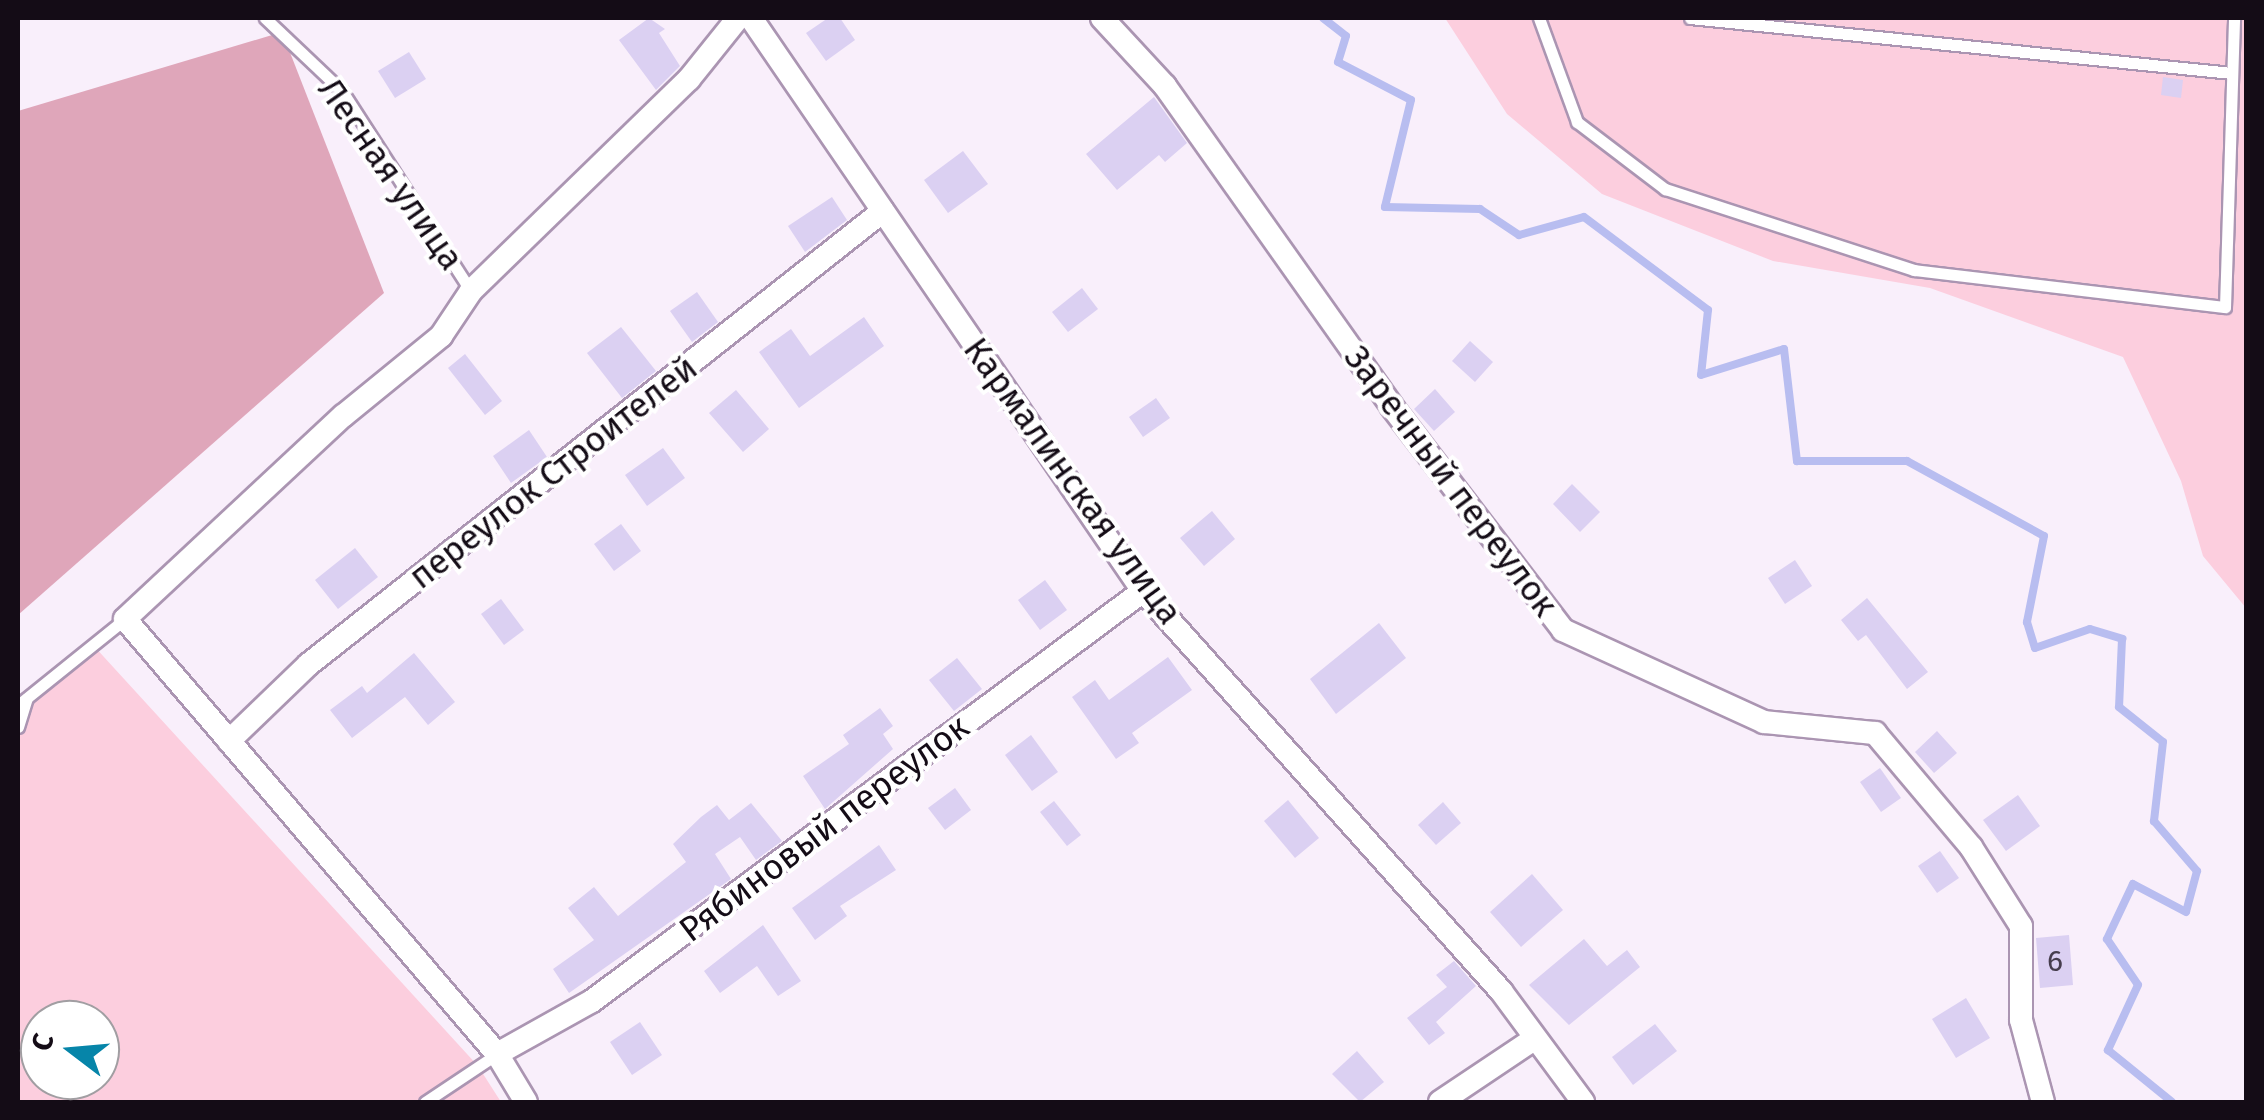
<!DOCTYPE html>
<meta charset="utf-8">
<style>
body{margin:0}
#map{position:relative;width:2264px;height:1120px;overflow:hidden;background:#f9effb;font-family:"Fira Sans",sans-serif}
div>[style]{position:absolute}
[style*='--x']{left:calc(var(--x)*1px);top:calc(var(--y)*1px);width:calc(var(--w)*1px);rotate:calc(var(--a)*1deg)}
.green>*{inset:0;background:#fccede}
.forest>*{inset:0;background:#dfa6ba}
.stream>*{height:8px;margin:-4px;padding:0 4px;transform-origin:4px;border-radius:4px;background:#b8bdf0}
.building>*{inset:0;background:#dbd0f2}
.roads{filter:drop-shadow(2px 0 #ab95b2) drop-shadow(-2px 0 #ab95b2) drop-shadow(0 2px #ab95b2) drop-shadow(0 -2px #ab95b2)}
.service>*{height:11px;margin:-5.5px;padding:0 5.5px;transform-origin:5.5px;border-radius:5.5px;background:#fff}
.minor>*{height:22px;margin:-11px;padding:0 11px;transform-origin:11px;border-radius:11px;background:#fff}
span{translate:-50% -50%;white-space:nowrap;text-align:center;line-height:1.15;-webkit-text-stroke:8px #fff;paint-order:stroke}
.number-label{font-size:30px;color:#463d4d}
.number-label span{-webkit-text-stroke-width:0}
.street-label{font-size:35px;color:#140c16}
.frame{position:absolute;inset:0;border:20px solid #140c16;pointer-events:none}
.north{position:absolute;left:20px;top:1000px;width:100px;height:100px;box-sizing:border-box;background:#fff;border:2px solid #a19ea2;border-radius:50%;rotate:286deg;font-size:28px;font-weight:700;line-height:40px;text-align:center;color:#140c16}
.north::after{content:'';display:block;margin:auto;width:35px;height:45px;background:#0685a9;clip-path:polygon(50% 0,100% 100%,50% 72%,0 100%)}
</style>
<div id="map">
<div class="green">
<i style="clip-path:polygon(1445px 18px,2246px 18px,2246px 608px,2203px 556px,2181px 481px,2123px 357px,1930px 288px,1773px 261px,1602px 194px,1507px 114px)"></i>
<i style="clip-path:polygon(evenodd,93px 645px,478px 1066px,501px 1102px,18px 1102px,18px 706px,93px 645px,40px 1020px,100px 1020px,100px 1080px,40px 1080px,40px 1020px)"></i>
</div>
<div class="forest">
<i style="clip-path:polygon(282px 32px,384px 293px,18px 615px,18px 111px)"></i>
</div>
<div class="stream">
<i style="--x:1323;--y:18;--w:29;--a:38"></i>
<i style="--x:1346;--y:36;--w:27;--a:107"></i>
<i style="--x:1338;--y:62;--w:82;--a:27.5"></i>
<i style="--x:1411;--y:100;--w:110;--a:103.7"></i>
<i style="--x:1385;--y:207;--w:95;--a:1.2"></i>
<i style="--x:1480;--y:209;--w:47;--a:33.7"></i>
<i style="--x:1519;--y:235;--w:67;--a:-15.5"></i>
<i style="--x:1584;--y:217;--w:155;--a:36.9"></i>
<i style="--x:1708;--y:310;--w:65;--a:96.1"></i>
<i style="--x:1701;--y:375;--w:87;--a:-17.4"></i>
<i style="--x:1784;--y:349;--w:113;--a:83.4"></i>
<i style="--x:1797;--y:461;--w:110;--a:0"></i>
<i style="--x:1907;--y:461;--w:156;--a:28.7"></i>
<i style="--x:2044;--y:536;--w:88;--a:101.2"></i>
<i style="--x:2027;--y:622;--w:27;--a:73"></i>
<i style="--x:2035;--y:648;--w:58;--a:-19.1"></i>
<i style="--x:2090;--y:629;--w:34;--a:17"></i>
<i style="--x:2122;--y:639;--w:68;--a:92.5"></i>
<i style="--x:2119;--y:707;--w:56;--a:38.5"></i>
<i style="--x:2163;--y:742;--w:80;--a:96.5"></i>
<i style="--x:2154;--y:821;--w:66;--a:49.3"></i>
<i style="--x:2197;--y:871;--w:42;--a:105"></i>
<i style="--x:2186;--y:912;--w:60;--a:-152.2"></i>
<i style="--x:2133;--y:884;--w:61;--a:115.3"></i>
<i style="--x:2107;--y:939;--w:55;--a:56"></i>
<i style="--x:2138;--y:985;--w:72;--a:114.8"></i>
<i style="--x:2108;--y:1050;--w:82;--a:39.1"></i>
</div>
<div class="building">
<i style="clip-path:polygon(649px 18px,665px 29px,659px 33px,680px 66px,656px 90px,619px 40px)"></i>
<i style="clip-path:polygon(828px 18px,840px 18px,855px 40px,826px 61px,806px 33px)"></i>
<i style="clip-path:polygon(409px 52px,426px 79px,395px 98px,378px 71px)"></i>
<i style="clip-path:polygon(2163px 77px,2183px 80px,2181px 98px,2161px 95px)"></i>
<i style="clip-path:polygon(1154px 97px,1187px 143px,1165px 162px,1159px 155px,1117px 190px,1086px 154px)"></i>
<i style="clip-path:polygon(963px 151px,988px 184px,948px 213px,924px 180px)"></i>
<i style="clip-path:polygon(832px 197px,847px 220px,805px 252px,788px 226px)"></i>
<i style="clip-path:polygon(1082px 288px,1098px 309px,1068px 332px,1052px 312px)"></i>
<i style="clip-path:polygon(697px 292px,718px 322px,692px 342px,670px 311px)"></i>
<i style="clip-path:polygon(864px 317px,884px 346px,799px 408px,759px 352px,791px 329px,810px 356px)"></i>
<i style="clip-path:polygon(621px 327px,656px 371px,622px 398px,587px 353px)"></i>
<i style="clip-path:polygon(1470px 341px,1493px 362px,1475px 382px,1452px 361px)"></i>
<i style="clip-path:polygon(465px 354px,502px 401px,485px 415px,448px 368px)"></i>
<i style="clip-path:polygon(1435px 389px,1455px 412px,1434px 431px,1414px 409px)"></i>
<i style="clip-path:polygon(736px 390px,769px 429px,743px 452px,709px 413px)"></i>
<i style="clip-path:polygon(1156px 398px,1170px 418px,1143px 437px,1129px 417px)"></i>
<i style="clip-path:polygon(529px 430px,547px 457px,511px 483px,493px 456px)"></i>
<i style="clip-path:polygon(663px 448px,685px 478px,647px 506px,625px 475px)"></i>
<i style="clip-path:polygon(1572px 484px,1600px 512px,1580px 532px,1553px 504px)"></i>
<i style="clip-path:polygon(1212px 511px,1235px 539px,1204px 566px,1180px 538px)"></i>
<i style="clip-path:polygon(621px 524px,641px 551px,614px 571px,594px 544px)"></i>
<i style="clip-path:polygon(355px 548px,378px 577px,338px 609px,315px 580px)"></i>
<i style="clip-path:polygon(1795px 560px,1812px 586px,1785px 604px,1768px 578px)"></i>
<i style="clip-path:polygon(1045px 580px,1067px 610px,1040px 630px,1018px 600px)"></i>
<i style="clip-path:polygon(1867px 598px,1928px 672px,1907px 689px,1866px 635px,1858px 641px,1841px 620px)"></i>
<i style="clip-path:polygon(501px 599px,524px 630px,504px 645px,481px 614px)"></i>
<i style="clip-path:polygon(1379px 623px,1406px 658px,1336px 714px,1310px 679px)"></i>
<i style="clip-path:polygon(414px 653px,455px 702px,428px 725px,405px 697px,352px 738px,330px 710px,362px 686px,367px 693px)"></i>
<i style="clip-path:polygon(1168px 657px,1192px 690px,1132px 733px,1139px 743px,1116px 759px,1072px 697px,1095px 680px,1109px 700px)"></i>
<i style="clip-path:polygon(957px 658px,982px 689px,954px 711px,929px 680px)"></i>
<i style="clip-path:polygon(880px 708px,893px 726px,883px 734px,893px 749px,825px 809px,803px 776px,849px 744px,843px 735px)"></i>
<i style="clip-path:polygon(1937px 731px,1957px 753px,1934px 773px,1915px 752px)"></i>
<i style="clip-path:polygon(1031px 735px,1058px 772px,1032px 791px,1005px 755px)"></i>
<i style="clip-path:polygon(1880px 768px,1901px 798px,1881px 812px,1860px 782px)"></i>
<i style="clip-path:polygon(955px 788px,971px 810px,945px 830px,928px 808px)"></i>
<i style="clip-path:polygon(2018px 795px,2040px 826px,2006px 851px,1983px 820px)"></i>
<i style="clip-path:polygon(1288px 800px,1319px 838px,1295px 858px,1264px 821px)"></i>
<i style="clip-path:polygon(1054px 801px,1081px 835px,1067px 846px,1040px 812px)"></i>
<i style="clip-path:polygon(1443px 802px,1461px 823px,1436px 845px,1418px 825px)"></i>
<i style="clip-path:polygon(751px 803px,782px 841px,756px 860px,740px 837px,715px 854px,731px 879px,569px 993px,553px 969px,594px 940px,568px 908px,594px 887px,618px 916px,686px 862px,673px 844px,701px 817px,717px 805px,729px 820px)"></i>
<i style="clip-path:polygon(879px 845px,896px 870px,840px 906px,847px 916px,815px 940px,792px 908px)"></i>
<i style="clip-path:polygon(1940px 851px,1959px 878px,1937px 893px,1918px 866px)"></i>
<i style="clip-path:polygon(1532px 874px,1563px 910px,1521px 947px,1490px 912px)"></i>
<i style="clip-path:polygon(763px 925px,801px 981px,778px 996px,757px 966px,720px 993px,704px 971px)"></i>
<i style="clip-path:polygon(2069px 935px,2073px 985px,2040px 988px,2036px 938px)"></i>
<i style="clip-path:polygon(1584px 939px,1607px 966px,1627px 950px,1640px 967px,1569px 1025px,1529px 985px)"></i>
<i style="clip-path:polygon(1454px 961px,1476px 986px,1436px 1022px,1445px 1033px,1429px 1045px,1407px 1018px,1447px 987px,1436px 975px)"></i>
<i style="clip-path:polygon(1966px 998px,1990px 1038px,1956px 1058px,1932px 1019px)"></i>
<i style="clip-path:polygon(640px 1022px,662px 1055px,632px 1075px,610px 1042px)"></i>
<i style="clip-path:polygon(1655px 1024px,1677px 1051px,1633px 1085px,1612px 1057px)"></i>
<i style="clip-path:polygon(1357px 1051px,1384px 1082px,1360px 1102px,1332px 1074px)"></i>
</div>
<div class="roads">
<div class="service">
<i style="--x:265;--y:18;--w:106;--a:43.5"></i>
<i style="--x:342;--y:91;--w:238;--a:57.2"></i>
<i style="--x:1539;--y:18;--w:111;--a:69.9"></i>
<i style="--x:1577;--y:122;--w:111;--a:37.3"></i>
<i style="--x:1665;--y:189;--w:262;--a:18"></i>
<i style="--x:1914;--y:270;--w:313;--a:6.8"></i>
<i style="--x:2225;--y:307;--w:289;--a:-88.2"></i>
<i style="--x:1690;--y:18;--w:544;--a:5.8"></i>
<i style="--x:18;--y:705;--w:137;--a:-38.8"></i>
<i style="--x:18;--y:727;--w:30;--a:-73"></i>
<i style="--x:425;--y:1102;--w:87;--a:-33.7"></i>
</div>
<div class="minor">
<i style="--x:751;--y:18;--w:694;--a:55.62"></i>
<i style="--x:1143;--y:591;--w:537;--a:48.17"></i>
<i style="--x:1501;--y:991;--w:138;--a:53.5"></i>
<i style="--x:1102;--y:18;--w:93;--a:47.2"></i>
<i style="--x:1165;--y:86;--w:393;--a:54.7"></i>
<i style="--x:1392;--y:407;--w:281;--a:52.5"></i>
<i style="--x:1563;--y:630;--w:221;--a:24.6"></i>
<i style="--x:1764;--y:722;--w:112;--a:5.7"></i>
<i style="--x:1875;--y:733;--w:149;--a:49.9"></i>
<i style="--x:1971;--y:847;--w:93;--a:57.7"></i>
<i style="--x:2021;--y:926;--w:94;--a:90"></i>
<i style="--x:2021;--y:1020;--w:85;--a:75"></i>
<i style="--x:229;--y:741;--w:111;--a:-43.9"></i>
<i style="--x:309;--y:664;--w:731;--a:-38.28"></i>
<i style="--x:497;--y:1054;--w:109;--a:-29.2"></i>
<i style="--x:592;--y:1001;--w:687;--a:-36.65"></i>
<i style="--x:526;--y:1102;--w:56;--a:-121.1"></i>
<i style="--x:497;--y:1054;--w:572;--a:-130.54"></i>
<i style="--x:125;--y:619;--w:298;--a:-43"></i>
<i style="--x:343;--y:416;--w:127;--a:-39.2"></i>
<i style="--x:441;--y:336;--w:54;--a:-56.3"></i>
<i style="--x:471;--y:291;--w:304;--a:-44.2"></i>
<i style="--x:689;--y:79;--w:78;--a:-51.2"></i>
<i style="--x:1440;--y:1102;--w:113;--a:-33.8"></i>
</div>
</div>
<div class="number-label">
<span style="left:2055px;top:961px">6</span>
</div>
<div class="street-label">
<span style="left:391px;top:174px;rotate:55deg">Лесная улица</span>
<span style="left:553px;top:472px;rotate:-38deg">переулок Строителей</span>
<span style="left:1073px;top:481px;rotate:54deg">Кармалинская улица</span>
<span style="left:1451px;top:481px;rotate:53deg">Заречный переулок</span>
<span style="left:824px;top:828px;rotate:-37deg">Рябиновый переулок</span>
</div>
<div class="frame"></div>
<div class="north">С</div>
</div>
